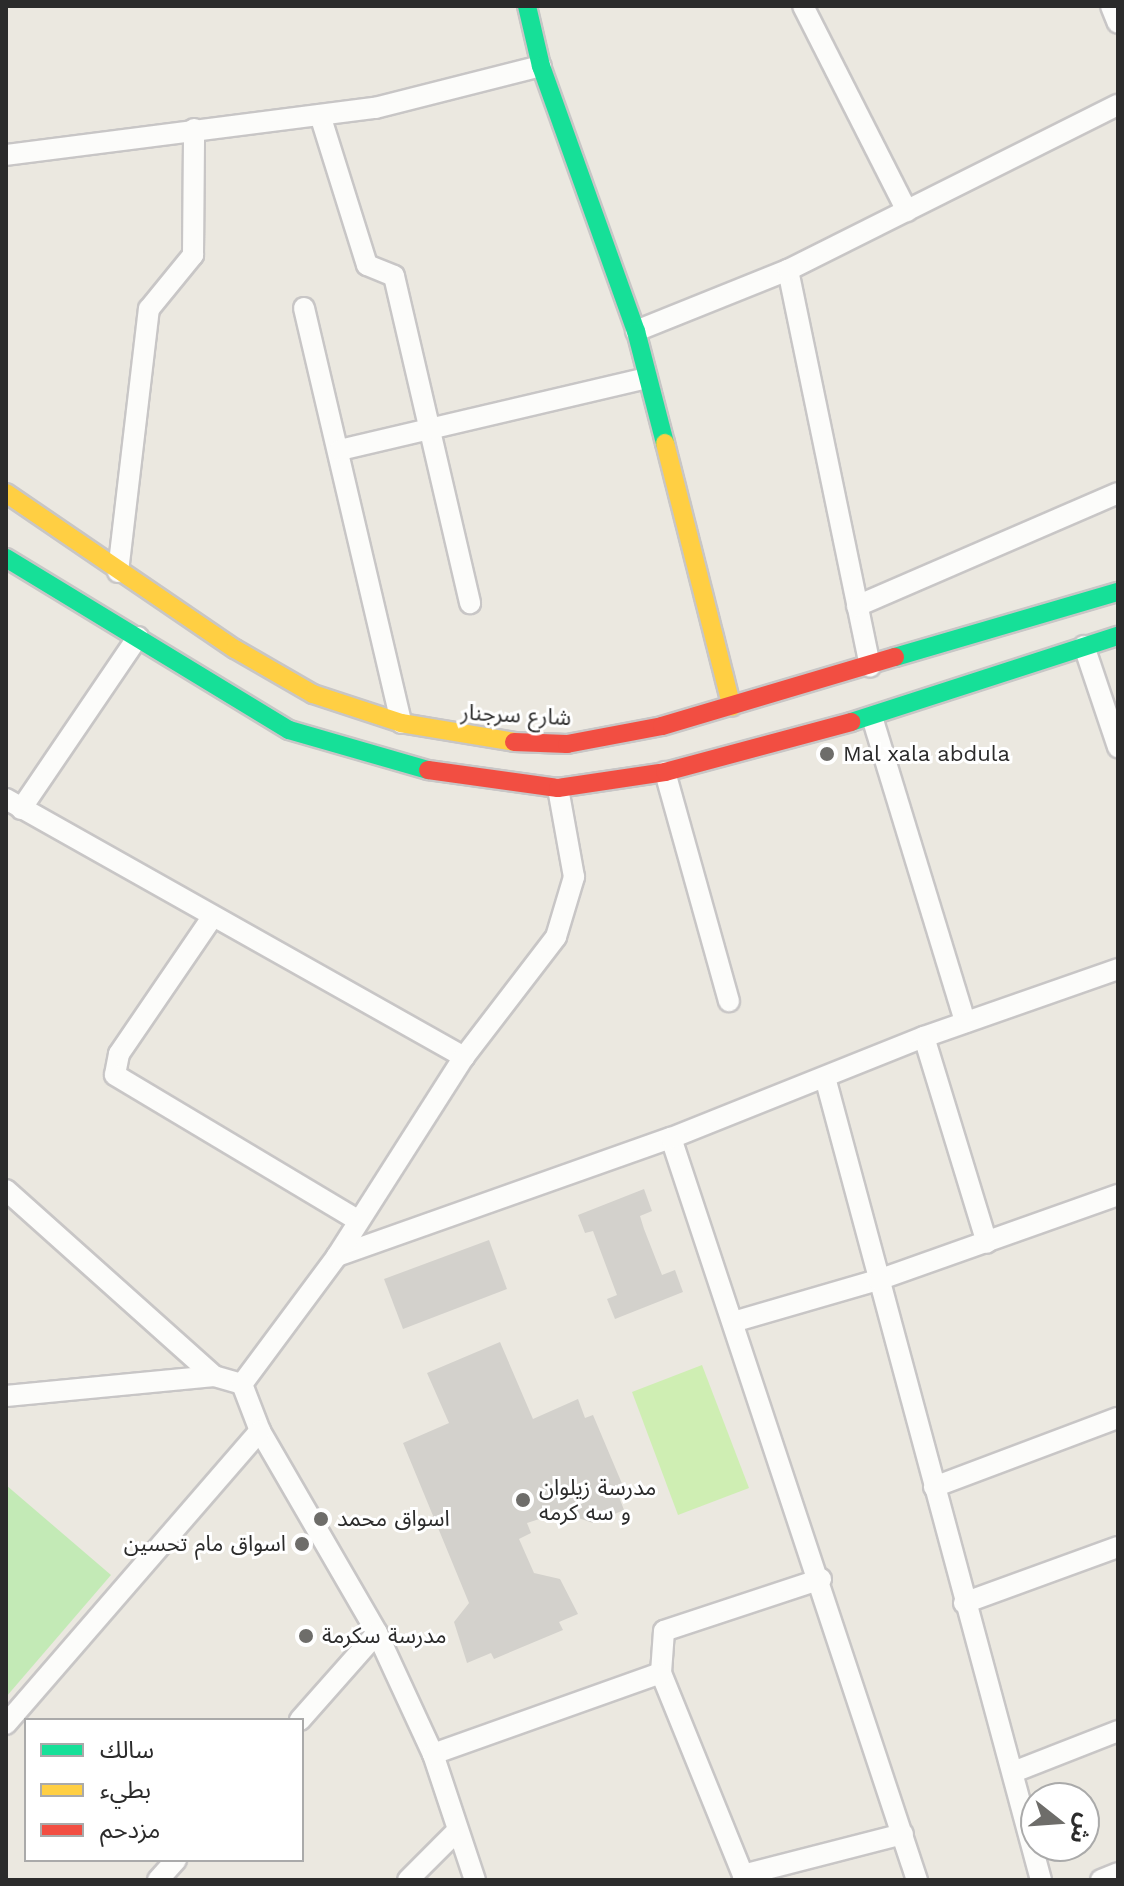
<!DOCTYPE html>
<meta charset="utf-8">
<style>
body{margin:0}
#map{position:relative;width:1124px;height:1886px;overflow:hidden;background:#ebe8e0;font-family:"Work Sans","Noto Sans Arabic",sans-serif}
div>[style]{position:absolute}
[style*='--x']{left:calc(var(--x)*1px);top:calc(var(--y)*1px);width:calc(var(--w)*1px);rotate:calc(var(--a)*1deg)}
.green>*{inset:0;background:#c3eab6}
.pitch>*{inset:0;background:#cfeeb3}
.building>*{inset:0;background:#d3d1cc}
.roads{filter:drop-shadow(2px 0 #c8c6c6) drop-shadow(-2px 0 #c8c6c6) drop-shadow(0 2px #c8c6c6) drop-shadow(0 -2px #c8c6c6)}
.street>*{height:20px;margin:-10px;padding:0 10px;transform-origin:10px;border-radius:10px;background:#fcfcfa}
.fast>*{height:18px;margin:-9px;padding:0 9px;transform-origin:9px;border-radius:9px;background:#16e098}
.slow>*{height:18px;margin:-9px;padding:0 9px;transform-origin:9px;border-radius:9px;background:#ffcf43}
.jam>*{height:18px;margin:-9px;padding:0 9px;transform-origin:9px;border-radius:9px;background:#f24e42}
.dots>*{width:22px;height:22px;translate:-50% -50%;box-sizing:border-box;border:4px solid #fff;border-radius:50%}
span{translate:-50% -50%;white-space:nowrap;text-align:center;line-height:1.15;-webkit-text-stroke:6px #fff;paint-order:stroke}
.street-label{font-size:22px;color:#2b2b2b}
.poi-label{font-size:22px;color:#2b2b2b}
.left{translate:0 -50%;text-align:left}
.right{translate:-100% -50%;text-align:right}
.frame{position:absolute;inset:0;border:8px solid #2b2b2b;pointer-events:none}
.legend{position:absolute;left:24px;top:1718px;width:280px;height:144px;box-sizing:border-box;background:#fff;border:2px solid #aaa;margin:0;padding:10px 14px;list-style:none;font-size:24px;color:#2b2b2b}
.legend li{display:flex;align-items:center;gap:16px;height:40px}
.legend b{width:40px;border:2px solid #aaa}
.north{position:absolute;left:1020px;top:1782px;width:80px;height:80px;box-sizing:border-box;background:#fff;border:2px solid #aaa;border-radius:50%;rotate:107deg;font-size:22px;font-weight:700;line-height:32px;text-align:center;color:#2b2b2b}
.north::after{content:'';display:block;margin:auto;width:28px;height:36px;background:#6e6d6a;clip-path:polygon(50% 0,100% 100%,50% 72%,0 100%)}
</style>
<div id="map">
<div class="green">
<i style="clip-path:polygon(6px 1485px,111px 1575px,6px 1697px)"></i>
</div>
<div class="pitch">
<i style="clip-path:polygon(702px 1365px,749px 1488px,678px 1515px,632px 1392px)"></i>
</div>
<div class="building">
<i style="clip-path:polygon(644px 1189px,652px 1211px,640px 1216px,644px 1229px,662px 1275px,675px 1270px,683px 1292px,615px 1319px,607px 1299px,617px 1295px,593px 1231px,585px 1233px,578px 1215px)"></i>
<i style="clip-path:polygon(489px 1240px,507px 1289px,403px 1329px,384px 1279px)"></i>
<i style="clip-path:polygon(500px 1342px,533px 1419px,578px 1399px,585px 1418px,593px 1415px,623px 1486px,616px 1489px,624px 1510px,593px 1523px,561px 1512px,527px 1523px,531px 1533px,519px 1539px,534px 1573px,560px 1579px,578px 1614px,559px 1622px,563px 1630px,494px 1659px,491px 1653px,467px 1663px,454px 1622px,469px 1603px,403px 1443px,449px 1423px,427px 1373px)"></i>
</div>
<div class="roads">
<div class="street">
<i style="--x:803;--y:6;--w:230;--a:63.1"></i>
<i style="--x:1111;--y:6;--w:18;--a:68"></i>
<i style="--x:320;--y:115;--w:157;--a:72.6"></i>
<i style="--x:367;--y:265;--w:29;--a:22"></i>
<i style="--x:394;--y:276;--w:336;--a:76.9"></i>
<i style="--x:6;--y:155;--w:372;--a:-7.3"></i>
<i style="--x:375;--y:108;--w:171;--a:-14.2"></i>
<i style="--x:788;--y:270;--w:405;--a:78.3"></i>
<i style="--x:304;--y:308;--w:426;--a:76.8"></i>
<i style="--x:636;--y:331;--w:164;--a:-21.9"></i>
<i style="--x:788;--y:270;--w:369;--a:-26.6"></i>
<i style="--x:340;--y:450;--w:314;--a:-13.2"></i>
<i style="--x:118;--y:572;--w:265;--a:-83.3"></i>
<i style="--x:149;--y:309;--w:70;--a:-50.8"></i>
<i style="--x:193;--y:255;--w:126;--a:-89.5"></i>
<i style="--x:857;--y:606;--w:284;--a:-23.4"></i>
<i style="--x:1084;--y:646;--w:107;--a:71.4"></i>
<i style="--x:872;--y:717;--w:319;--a:73"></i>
<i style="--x:665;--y:772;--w:238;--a:74.4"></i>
<i style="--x:6;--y:799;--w:526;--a:29.39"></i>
<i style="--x:21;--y:809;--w:208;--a:-55.8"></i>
<i style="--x:211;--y:919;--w:163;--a:124.3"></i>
<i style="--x:119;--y:1054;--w:21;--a:101"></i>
<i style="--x:115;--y:1075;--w:282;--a:30.9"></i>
<i style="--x:924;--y:1037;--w:215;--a:73"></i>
<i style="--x:826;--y:1081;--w:827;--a:74.94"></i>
<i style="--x:671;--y:1138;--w:782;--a:71.66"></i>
<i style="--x:6;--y:1190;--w:279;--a:41.8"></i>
<i style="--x:214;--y:1376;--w:29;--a:16"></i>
<i style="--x:337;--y:1256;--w:354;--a:-19.5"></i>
<i style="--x:671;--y:1138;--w:272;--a:-21.8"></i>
<i style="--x:924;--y:1037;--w:206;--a:-19.3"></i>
<i style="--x:733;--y:1322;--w:151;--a:-16.2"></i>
<i style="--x:878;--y:1280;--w:255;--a:-19.5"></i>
<i style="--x:242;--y:1384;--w:159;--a:-53.4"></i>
<i style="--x:337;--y:1256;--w:236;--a:-57.5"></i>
<i style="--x:464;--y:1057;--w:151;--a:-52.5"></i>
<i style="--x:556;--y:937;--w:63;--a:-73.3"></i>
<i style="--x:574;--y:877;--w:90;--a:-100.2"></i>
<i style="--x:242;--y:1384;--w:50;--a:69"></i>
<i style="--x:260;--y:1431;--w:233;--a:59.9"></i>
<i style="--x:377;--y:1633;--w:133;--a:65.2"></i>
<i style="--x:433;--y:1754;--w:133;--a:71.6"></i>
<i style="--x:6;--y:1396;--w:209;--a:-5.5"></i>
<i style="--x:934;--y:1487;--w:197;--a:-20.6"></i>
<i style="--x:821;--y:1579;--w:165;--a:161.7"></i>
<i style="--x:664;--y:1631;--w:42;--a:94.1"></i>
<i style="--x:661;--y:1673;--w:218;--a:67.9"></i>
<i style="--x:743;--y:1875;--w:165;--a:-14.4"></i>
<i style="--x:964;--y:1603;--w:164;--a:-20"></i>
<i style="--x:300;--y:1720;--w:116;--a:-48.5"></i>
<i style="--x:6;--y:1724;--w:388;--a:-49.1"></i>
<i style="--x:433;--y:1754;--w:242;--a:-19.6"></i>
<i style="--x:1016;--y:1771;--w:110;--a:-21.4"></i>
<i style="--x:158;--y:1880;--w:27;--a:-48"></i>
<i style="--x:408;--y:1880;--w:68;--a:-45"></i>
<i style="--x:1101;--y:1880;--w:18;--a:-22"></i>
</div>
<div class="fast">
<i style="--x:527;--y:6;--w:62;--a:76.9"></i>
<i style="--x:541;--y:66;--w:282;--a:70.3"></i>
<i style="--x:636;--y:331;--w:116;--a:75.5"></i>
<i style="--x:6;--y:558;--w:331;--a:31.3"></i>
<i style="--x:289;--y:730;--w:145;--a:16.1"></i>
<i style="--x:895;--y:657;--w:232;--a:-16.3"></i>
<i style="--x:851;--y:722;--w:281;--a:-17.9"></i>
</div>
<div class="slow">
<i style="--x:665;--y:443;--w:272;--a:75.8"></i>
<i style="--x:6;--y:493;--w:277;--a:34.3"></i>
<i style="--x:235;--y:649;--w:90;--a:30"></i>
<i style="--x:313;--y:694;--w:93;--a:18.2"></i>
<i style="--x:401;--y:723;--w:115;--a:9.5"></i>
</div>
<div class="jam">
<i style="--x:514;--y:742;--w:53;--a:2.2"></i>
<i style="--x:567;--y:744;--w:97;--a:-10.7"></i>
<i style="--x:662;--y:726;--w:243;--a:-16.5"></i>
<i style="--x:428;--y:770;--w:131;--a:7.9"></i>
<i style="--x:558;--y:788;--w:108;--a:-8.5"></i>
<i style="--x:665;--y:772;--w:193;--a:-15"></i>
</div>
</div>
<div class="dots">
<i style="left:827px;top:754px;background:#6e6d6a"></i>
<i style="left:523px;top:1500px;background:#6e6d6a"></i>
<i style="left:321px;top:1519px;background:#6e6d6a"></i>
<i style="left:302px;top:1544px;background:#6e6d6a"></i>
<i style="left:306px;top:1636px;background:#6e6d6a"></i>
</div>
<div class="street-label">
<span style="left:516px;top:715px;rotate:3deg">شارع سرجنار</span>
</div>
<div class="poi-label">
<span class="left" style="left:843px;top:754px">Mal xala abdula</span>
<span class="left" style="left:539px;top:1500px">مدرسة زيلوان<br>و سه كرمه</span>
<span class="left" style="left:337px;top:1519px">اسواق محمد</span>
<span class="right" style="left:286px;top:1544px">اسواق مام تحسين</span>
<span class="left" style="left:322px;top:1636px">مدرسة سكرمة</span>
</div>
<div class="frame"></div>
<ul class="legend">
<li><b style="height:10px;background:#16e098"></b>سالك</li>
<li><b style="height:10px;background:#ffcf43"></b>بطيء</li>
<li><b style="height:10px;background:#f24e42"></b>مزدحم</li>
</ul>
<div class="north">ش</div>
</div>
